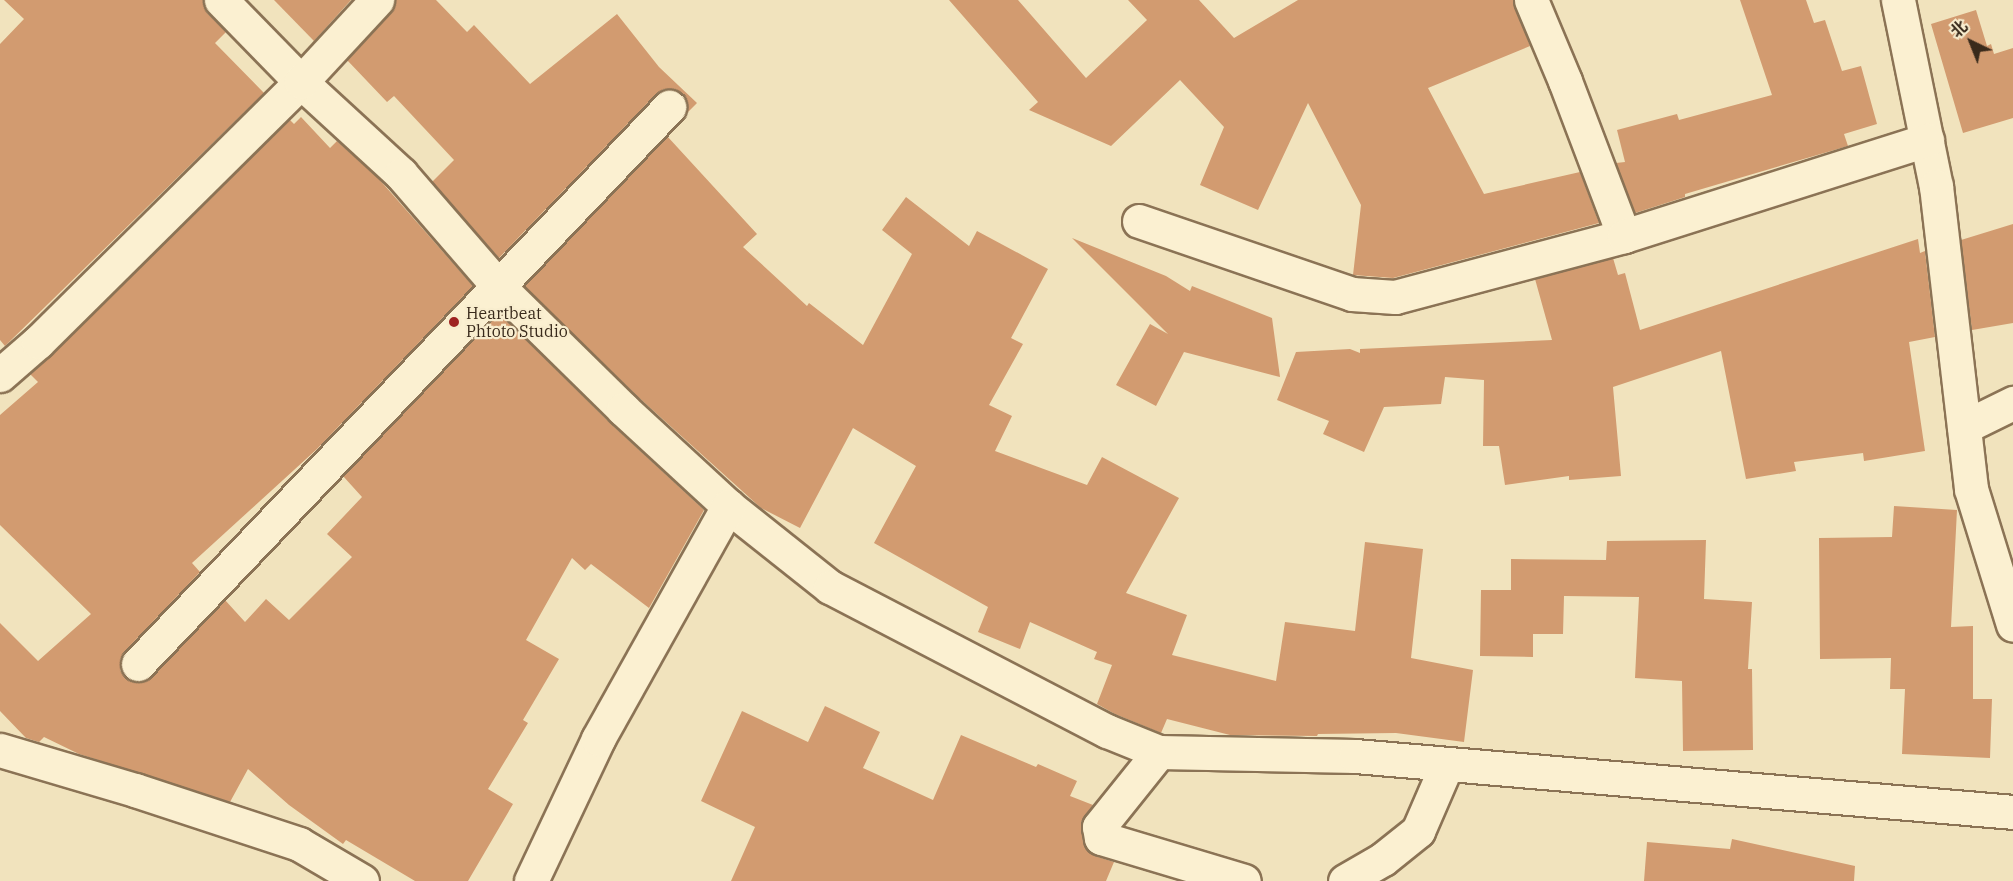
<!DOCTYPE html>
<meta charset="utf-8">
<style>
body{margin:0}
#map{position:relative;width:2013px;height:881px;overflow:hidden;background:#f1e3bd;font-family:"IBM Plex Serif","Noto Sans SC",serif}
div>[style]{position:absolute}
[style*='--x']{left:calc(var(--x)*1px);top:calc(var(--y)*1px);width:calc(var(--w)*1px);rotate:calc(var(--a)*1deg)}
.building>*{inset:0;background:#d29b70}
.roads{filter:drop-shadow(2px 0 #8b7355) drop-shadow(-2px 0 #8b7355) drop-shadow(0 2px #8b7355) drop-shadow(0 -2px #8b7355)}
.minor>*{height:33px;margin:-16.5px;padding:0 16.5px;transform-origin:16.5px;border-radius:16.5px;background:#fbf0d1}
.dots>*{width:16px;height:16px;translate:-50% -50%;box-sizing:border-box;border:3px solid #f8edce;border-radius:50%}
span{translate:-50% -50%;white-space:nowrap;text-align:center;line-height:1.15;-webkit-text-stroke:4.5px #f8edce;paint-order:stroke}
.poi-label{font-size:16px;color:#392a1b}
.left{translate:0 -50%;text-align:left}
.north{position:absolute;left:1941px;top:12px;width:60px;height:60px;-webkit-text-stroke:4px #f8edce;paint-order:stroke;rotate:317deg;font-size:16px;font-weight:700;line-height:24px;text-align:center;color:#392a1b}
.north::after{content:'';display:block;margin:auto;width:21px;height:27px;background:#392a1b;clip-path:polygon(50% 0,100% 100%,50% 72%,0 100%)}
</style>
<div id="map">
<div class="building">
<i style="clip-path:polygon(4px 0,203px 0,207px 13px,226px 32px,215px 43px,264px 93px,5px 346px,0 340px,0 44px,24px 19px)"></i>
<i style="clip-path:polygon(274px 0,351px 0,314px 41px)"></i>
<i style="clip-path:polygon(395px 0,436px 0,467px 32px,474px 25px,530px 84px,617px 14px,659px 67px,697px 103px,685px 115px,687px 102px,681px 93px,673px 89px,664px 89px,656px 94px,499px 258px,432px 182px,454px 160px,394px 96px,387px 102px,347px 60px,391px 13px)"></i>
<i style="clip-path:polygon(949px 0,1018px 0,1086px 78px,1147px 20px,1128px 0,1199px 0,1234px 38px,1298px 0,1513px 0,1530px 46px,1428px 88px,1484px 194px,1580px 172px,1599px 223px,1393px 278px,1353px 275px,1361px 205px,1308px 103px,1258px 210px,1200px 185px,1224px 127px,1180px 80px,1111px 146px,1029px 110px,1038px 102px)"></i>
<i style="clip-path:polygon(1740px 0,1806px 0,1814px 23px,1825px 20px,1842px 71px,1861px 66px,1877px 124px,1844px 134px,1848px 146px,1685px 194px,1685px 197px,1635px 213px,1616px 163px,1625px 162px,1617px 130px,1677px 114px,1679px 120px,1772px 95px)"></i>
<i style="clip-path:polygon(1976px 10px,1987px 46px,1991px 44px,1994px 54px,2013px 48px,2013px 118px,1963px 133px,1931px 24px)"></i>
<i style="clip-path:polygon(301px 117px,330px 148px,337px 141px,378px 178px,473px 286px,317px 449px,192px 563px,200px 572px,124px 652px,120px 660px,120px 670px,125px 677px,134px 682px,143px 682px,151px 677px,225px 600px,245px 622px,266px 599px,289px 620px,352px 557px,327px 534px,362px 497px,343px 476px,499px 313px,610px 423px,704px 510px,649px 608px,591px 564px,585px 570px,572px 558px,526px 640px,559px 659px,523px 720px,528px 723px,488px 789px,513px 804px,468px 881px,415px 881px,346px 840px,343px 844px,289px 805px,248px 769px,230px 802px,79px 754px,44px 737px,39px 742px,26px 738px,0 711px,0 623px,38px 661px,91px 614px,0 525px,0 415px,38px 382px,30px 374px,290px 120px,294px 124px)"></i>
<i style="clip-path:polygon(667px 136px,757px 234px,743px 247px,807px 306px,809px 303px,863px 345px,912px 254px,882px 230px,906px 197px,969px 246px,977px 231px,1048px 269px,1011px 338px,1023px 344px,989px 405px,1012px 416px,995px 451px,1087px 485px,1102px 457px,1179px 498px,1126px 593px,1187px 615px,1172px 655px,1276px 681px,1285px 622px,1355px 631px,1365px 542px,1423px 549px,1411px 658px,1473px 670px,1464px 742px,1396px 733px,1318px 734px,1317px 736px,1230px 735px,1167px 719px,1161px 733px,1115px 714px,1097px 704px,1112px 665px,1094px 659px,1097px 652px,1030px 622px,1020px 649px,978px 632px,988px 607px,874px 543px,916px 466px,853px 428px,800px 528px,761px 508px,636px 395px,524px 286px)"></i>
<i style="clip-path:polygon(2013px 224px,2013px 323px,1972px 330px,1961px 240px)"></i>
<i style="clip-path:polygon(1072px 238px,1166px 276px,1190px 291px,1192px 286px,1272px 318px,1280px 377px,1184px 352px,1156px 406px,1116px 385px,1150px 324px,1168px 334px)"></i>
<i style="clip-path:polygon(1918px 239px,1920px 253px,1925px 251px,1935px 337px,1909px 342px,1925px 451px,1864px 461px,1863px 453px,1794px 462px,1796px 471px,1746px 479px,1721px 351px,1613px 387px,1621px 476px,1569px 480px,1569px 476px,1505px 485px,1499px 446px,1483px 446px,1484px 380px,1445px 377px,1441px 404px,1384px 407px,1364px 452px,1323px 434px,1329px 421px,1277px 400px,1296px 352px,1350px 349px,1360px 353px,1360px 349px,1552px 340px,1535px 279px,1613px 258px,1618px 275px,1625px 273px,1640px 330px)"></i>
<i style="clip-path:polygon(1894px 506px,1957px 510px,1951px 627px,1973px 626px,1973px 699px,1992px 699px,1990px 758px,1902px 754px,1905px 689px,1890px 689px,1891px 658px,1820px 659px,1819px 538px,1892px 537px)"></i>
<i style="clip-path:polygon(1706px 540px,1704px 599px,1752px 602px,1748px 669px,1752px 669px,1753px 750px,1683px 751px,1682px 681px,1635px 678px,1639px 597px,1564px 596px,1563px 634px,1533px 634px,1533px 657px,1480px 656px,1481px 590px,1511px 590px,1511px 559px,1606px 560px,1607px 541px)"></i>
<i style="clip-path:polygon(825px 706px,880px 732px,863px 768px,933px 800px,961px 735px,1036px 767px,1038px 764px,1077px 781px,1070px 796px,1093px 805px,1081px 822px,1083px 842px,1087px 851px,1095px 856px,1114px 862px,1106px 881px,731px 881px,755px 827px,701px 801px,742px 711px,808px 742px)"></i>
<i style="clip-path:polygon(1732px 839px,1855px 866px,1854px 881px,1644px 881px,1647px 842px,1730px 849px)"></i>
</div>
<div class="roads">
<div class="minor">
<i style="--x:221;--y:0;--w:115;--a:45.7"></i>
<i style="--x:301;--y:82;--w:136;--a:42.6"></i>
<i style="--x:401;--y:174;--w:150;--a:49.1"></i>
<i style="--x:499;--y:287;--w:174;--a:44.5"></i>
<i style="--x:623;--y:409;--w:143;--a:42.7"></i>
<i style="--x:728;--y:506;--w:130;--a:38.5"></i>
<i style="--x:830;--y:587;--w:312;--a:27.5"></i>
<i style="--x:1107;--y:731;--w:56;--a:22"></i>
<i style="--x:1159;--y:752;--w:196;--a:1.2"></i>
<i style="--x:1355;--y:756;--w:660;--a:4.86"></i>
<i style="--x:1531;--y:0;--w:88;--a:67.2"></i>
<i style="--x:1565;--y:81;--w:166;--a:69.2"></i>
<i style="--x:1898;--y:0;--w:190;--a:78.5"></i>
<i style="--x:1936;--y:186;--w:305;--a:83.4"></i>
<i style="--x:1971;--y:489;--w:142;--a:72.8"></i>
<i style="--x:1139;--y:221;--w:225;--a:18.9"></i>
<i style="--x:1352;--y:294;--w:43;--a:4"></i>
<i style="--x:1395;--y:297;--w:237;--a:-14.9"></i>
<i style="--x:1624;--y:236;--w:318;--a:-17.6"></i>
<i style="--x:0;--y:375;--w:50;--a:-41"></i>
<i style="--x:38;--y:342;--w:370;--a:-44.7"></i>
<i style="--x:301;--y:82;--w:112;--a:-47.2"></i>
<i style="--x:1964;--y:427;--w:55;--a:-26.1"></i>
<i style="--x:138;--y:664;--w:770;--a:-46.37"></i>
<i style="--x:0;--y:750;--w:141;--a:16.5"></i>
<i style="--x:135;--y:790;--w:173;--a:18.2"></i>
<i style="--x:299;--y:844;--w:73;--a:30.4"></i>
<i style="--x:1159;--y:752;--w:96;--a:128.7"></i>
<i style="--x:1099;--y:827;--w:11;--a:80"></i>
<i style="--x:1101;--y:838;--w:149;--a:16.7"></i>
<i style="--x:531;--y:881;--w:157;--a:-64.7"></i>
<i style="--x:598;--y:739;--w:267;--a:-60.8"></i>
<i style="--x:1345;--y:881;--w:44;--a:-30.1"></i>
<i style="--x:1383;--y:859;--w:45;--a:-38.7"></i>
<i style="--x:1418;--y:831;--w:73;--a:-66.6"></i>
</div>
</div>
<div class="dots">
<i style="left:454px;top:322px;background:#9e2220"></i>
</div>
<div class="poi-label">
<span class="left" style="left:466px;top:322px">Heartbeat<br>Phtoto Studio</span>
</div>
<div class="north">北</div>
</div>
